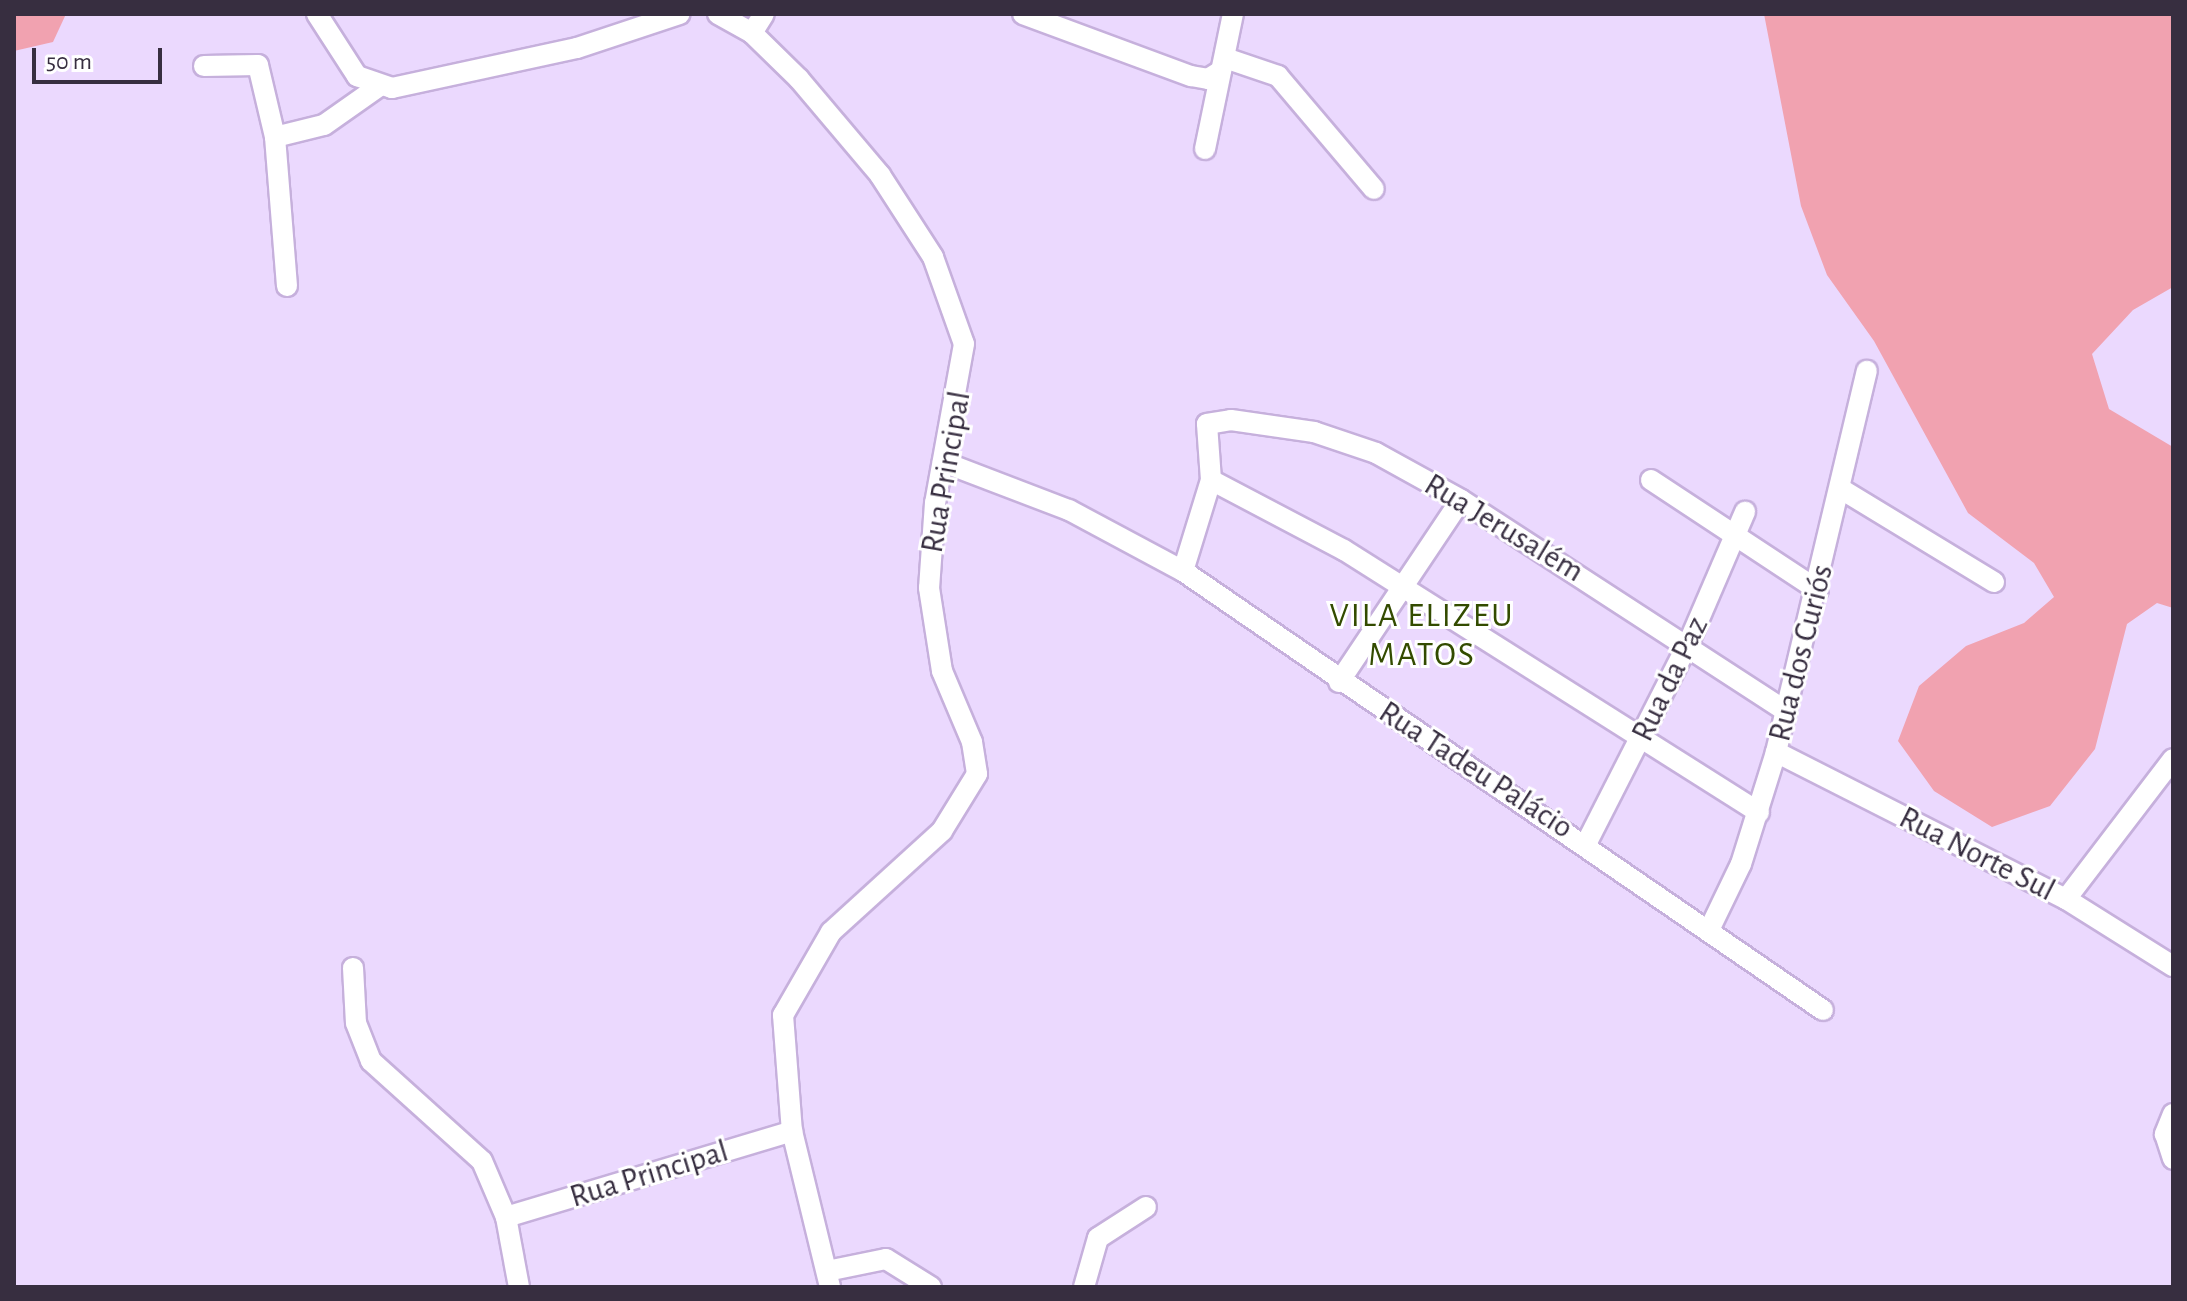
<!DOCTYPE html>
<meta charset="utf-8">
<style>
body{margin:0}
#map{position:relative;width:2187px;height:1301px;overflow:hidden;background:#ebd9fe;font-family:"Alegreya Sans",sans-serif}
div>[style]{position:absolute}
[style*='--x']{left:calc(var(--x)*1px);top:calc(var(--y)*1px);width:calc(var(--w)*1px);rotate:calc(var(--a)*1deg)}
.green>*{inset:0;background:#f1a2b0}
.roads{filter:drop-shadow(2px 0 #c6b0dc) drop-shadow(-2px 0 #c6b0dc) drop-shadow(0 2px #c6b0dc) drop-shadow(0 -2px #c6b0dc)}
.minor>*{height:20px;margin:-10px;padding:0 10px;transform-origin:10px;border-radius:10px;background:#fff}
span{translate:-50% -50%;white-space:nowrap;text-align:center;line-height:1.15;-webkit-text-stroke:6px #fff;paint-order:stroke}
.street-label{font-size:32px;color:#372e40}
.neighbourhood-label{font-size:34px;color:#334b00;letter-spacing:2px}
.frame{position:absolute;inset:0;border:16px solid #372e40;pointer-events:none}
.scale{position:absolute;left:32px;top:48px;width:130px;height:36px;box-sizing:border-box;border:4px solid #372e40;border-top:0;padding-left:10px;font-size:24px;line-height:28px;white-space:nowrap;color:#372e40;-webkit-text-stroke:6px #fff;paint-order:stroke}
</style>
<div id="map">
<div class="green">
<i style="clip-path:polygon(14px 14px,66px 14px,53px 42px,14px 51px)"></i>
<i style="clip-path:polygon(1764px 14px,2173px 14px,2173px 287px,2133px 310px,2092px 354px,2109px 409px,2173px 447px,2173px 608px,2157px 603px,2127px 624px,2095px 749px,2050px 806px,1992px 827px,1934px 791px,1898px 741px,1919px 686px,1966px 646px,2024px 623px,2054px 597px,2034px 563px,1968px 513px,1874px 341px,1827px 275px,1801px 206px)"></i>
</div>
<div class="roads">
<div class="minor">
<i style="--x:317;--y:14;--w:74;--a:57.2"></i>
<i style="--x:357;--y:76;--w:37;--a:19"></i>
<i style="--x:392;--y:88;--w:189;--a:-12.2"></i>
<i style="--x:577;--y:48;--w:108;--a:-18.4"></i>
<i style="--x:718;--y:14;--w:39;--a:29"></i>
<i style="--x:752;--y:33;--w:66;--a:44.4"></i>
<i style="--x:799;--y:79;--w:126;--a:49.8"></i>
<i style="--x:880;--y:175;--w:98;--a:57.1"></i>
<i style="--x:933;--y:257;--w:92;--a:70.4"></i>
<i style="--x:964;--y:344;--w:162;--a:100.3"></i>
<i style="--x:935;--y:503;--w:85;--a:94"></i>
<i style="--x:929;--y:588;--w:84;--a:81.1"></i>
<i style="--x:942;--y:671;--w:77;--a:67.1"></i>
<i style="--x:972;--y:742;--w:32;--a:81"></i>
<i style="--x:977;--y:774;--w:67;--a:121.6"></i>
<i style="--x:942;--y:831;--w:150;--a:137.7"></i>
<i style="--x:831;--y:932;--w:96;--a:120"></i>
<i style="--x:783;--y:1015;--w:116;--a:85.6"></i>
<i style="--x:792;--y:1131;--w:161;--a:76.3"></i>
<i style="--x:1023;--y:14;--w:179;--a:20.3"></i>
<i style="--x:1191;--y:76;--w:17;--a:10"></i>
<i style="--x:1208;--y:79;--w:15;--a:-32"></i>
<i style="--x:752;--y:33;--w:22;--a:-58"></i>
<i style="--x:1228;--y:59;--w:53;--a:18.8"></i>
<i style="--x:1278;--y:76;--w:148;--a:49.7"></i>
<i style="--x:204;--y:66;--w:54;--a:-1.1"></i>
<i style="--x:258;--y:65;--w:74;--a:76.7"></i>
<i style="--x:1205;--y:149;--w:138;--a:-78.3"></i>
<i style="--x:287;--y:286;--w:149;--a:-94.6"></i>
<i style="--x:275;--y:137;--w:50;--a:-13.8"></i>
<i style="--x:324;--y:125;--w:66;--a:-35.1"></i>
<i style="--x:943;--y:462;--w:135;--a:20.9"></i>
<i style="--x:1069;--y:510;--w:129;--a:28.2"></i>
<i style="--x:1183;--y:571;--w:776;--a:34.45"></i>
<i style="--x:1211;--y:480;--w:150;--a:27.8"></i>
<i style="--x:1344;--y:550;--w:491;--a:32.3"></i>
<i style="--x:1651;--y:480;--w:200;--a:33.4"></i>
<i style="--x:1841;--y:489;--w:179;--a:31.3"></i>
<i style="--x:1183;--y:571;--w:95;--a:-72.9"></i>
<i style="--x:1211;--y:480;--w:56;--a:-94.1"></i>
<i style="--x:1207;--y:424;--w:24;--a:-9"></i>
<i style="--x:1231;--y:420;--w:84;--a:8.2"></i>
<i style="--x:1314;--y:432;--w:65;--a:18.7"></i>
<i style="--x:1376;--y:453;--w:97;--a:28.9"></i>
<i style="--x:1461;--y:500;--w:387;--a:33"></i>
<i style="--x:1339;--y:682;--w:219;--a:-56.2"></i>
<i style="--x:1776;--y:752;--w:325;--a:26.9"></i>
<i style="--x:2066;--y:899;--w:126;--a:32.1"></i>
<i style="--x:1587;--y:842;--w:225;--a:-63"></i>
<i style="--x:1689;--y:642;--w:142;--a:-66.7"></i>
<i style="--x:2066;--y:899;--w:176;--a:-52.6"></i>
<i style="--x:1711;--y:926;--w:69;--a:-64.2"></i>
<i style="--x:1741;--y:864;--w:117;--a:-72.6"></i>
<i style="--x:1776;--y:752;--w:392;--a:-76.6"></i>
<i style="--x:353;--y:968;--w:55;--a:86.9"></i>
<i style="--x:356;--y:1023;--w:41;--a:68.5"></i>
<i style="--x:371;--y:1061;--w:149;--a:42"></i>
<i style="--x:482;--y:1161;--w:61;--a:66.8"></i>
<i style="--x:506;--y:1217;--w:71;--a:79.5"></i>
<i style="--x:2173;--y:1114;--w:22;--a:112"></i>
<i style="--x:2165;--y:1134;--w:26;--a:72"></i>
<i style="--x:506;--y:1217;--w:299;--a:-16.7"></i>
<i style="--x:827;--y:1271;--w:60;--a:-11.5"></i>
<i style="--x:886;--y:1259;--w:53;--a:31.9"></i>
<i style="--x:1084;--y:1287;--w:51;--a:-74.1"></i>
<i style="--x:1098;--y:1238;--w:57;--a:-32.9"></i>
</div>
</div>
<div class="street-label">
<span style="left:946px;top:472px;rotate:-80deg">Rua Principal</span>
<span style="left:1504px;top:528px;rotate:31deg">Rua Jerusalém</span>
<span style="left:1801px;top:653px;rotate:-76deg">Rua dos Curiós</span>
<span style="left:1670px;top:679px;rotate:-64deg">Rua da Paz</span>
<span style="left:1476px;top:770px;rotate:33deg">Rua Tadeu Palácio</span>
<span style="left:1977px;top:854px;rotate:27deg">Rua Norte Sul</span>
<span style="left:649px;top:1174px;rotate:-17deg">Rua Principal</span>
</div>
<div class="neighbourhood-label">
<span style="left:1422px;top:636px">VILA ELIZEU<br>MATOS</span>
</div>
<div class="frame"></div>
<div class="scale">50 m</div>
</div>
